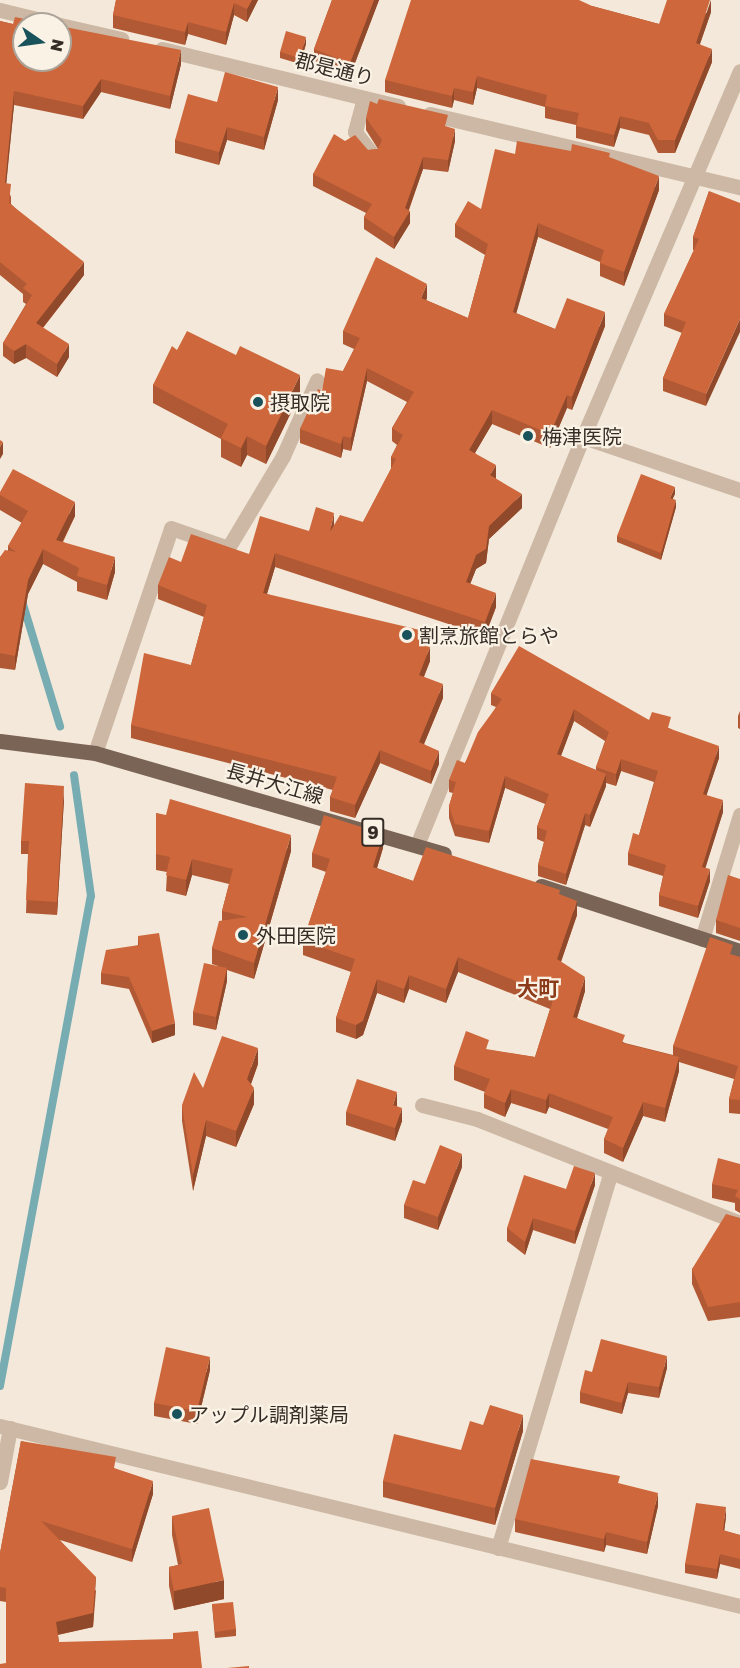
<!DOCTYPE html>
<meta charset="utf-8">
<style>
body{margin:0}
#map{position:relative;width:740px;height:1668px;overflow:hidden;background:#f3e8d9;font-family:"Golos Text","Noto Sans JP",sans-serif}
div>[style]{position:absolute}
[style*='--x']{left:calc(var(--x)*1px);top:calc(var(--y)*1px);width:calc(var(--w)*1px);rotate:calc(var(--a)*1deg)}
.stream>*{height:8px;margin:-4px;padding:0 4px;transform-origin:4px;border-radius:4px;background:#76acb2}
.minor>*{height:15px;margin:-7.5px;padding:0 7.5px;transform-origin:7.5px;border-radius:7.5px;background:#ccb8a4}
.major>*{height:15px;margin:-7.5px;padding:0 7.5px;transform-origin:7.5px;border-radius:7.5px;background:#7a6456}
.wall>*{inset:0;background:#b15934}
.shaded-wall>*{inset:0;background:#90492a}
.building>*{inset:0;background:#ce683c}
.dots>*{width:16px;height:16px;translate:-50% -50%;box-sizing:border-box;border:3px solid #faf2e5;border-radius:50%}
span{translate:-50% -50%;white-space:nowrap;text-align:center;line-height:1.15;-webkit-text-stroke:4.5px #faf2e5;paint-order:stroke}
.shield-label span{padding:2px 4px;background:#faf2e5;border:2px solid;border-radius:4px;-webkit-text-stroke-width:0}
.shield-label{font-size:18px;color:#362c26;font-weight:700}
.street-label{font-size:20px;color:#362c26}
.poi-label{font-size:20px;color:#362c26}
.left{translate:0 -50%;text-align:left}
.neighbourhood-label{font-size:21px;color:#8b3b1a;font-weight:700}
.north{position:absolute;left:12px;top:12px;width:60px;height:60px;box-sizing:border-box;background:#faf2e5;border:2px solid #aca399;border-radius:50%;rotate:103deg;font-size:16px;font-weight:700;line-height:24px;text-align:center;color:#362c26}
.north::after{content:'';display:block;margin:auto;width:21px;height:27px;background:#19525b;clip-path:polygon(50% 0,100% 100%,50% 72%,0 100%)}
</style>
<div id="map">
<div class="stream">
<i style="--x:22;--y:601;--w:131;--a:73.1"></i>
<i style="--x:0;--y:1386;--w:498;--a:-79.5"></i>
<i style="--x:91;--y:896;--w:122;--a:-98"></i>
</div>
<div class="minor">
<i style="--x:0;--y:10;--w:59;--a:13.8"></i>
<i style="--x:60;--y:25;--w:63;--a:12.9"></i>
<i style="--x:162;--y:49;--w:243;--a:13.6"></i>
<i style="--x:364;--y:98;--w:35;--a:105"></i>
<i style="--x:355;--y:132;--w:28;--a:52"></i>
<i style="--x:430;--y:114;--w:318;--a:13.3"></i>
<i style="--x:583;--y:437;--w:166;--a:18.7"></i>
<i style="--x:95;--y:753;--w:237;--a:-71.3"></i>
<i style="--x:171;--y:528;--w:60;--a:19.3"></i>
<i style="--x:228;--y:548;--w:107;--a:-59.1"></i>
<i style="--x:283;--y:456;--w:83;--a:-65.9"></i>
<i style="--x:417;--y:845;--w:440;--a:-67.9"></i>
<i style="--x:583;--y:437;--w:398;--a:-66.8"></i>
<i style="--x:702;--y:939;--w:130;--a:-73"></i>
<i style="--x:422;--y:1105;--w:57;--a:14.3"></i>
<i style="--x:477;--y:1119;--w:283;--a:21.6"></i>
<i style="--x:0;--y:1426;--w:762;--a:13.67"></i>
<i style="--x:0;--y:1482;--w:55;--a:-79.5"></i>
<i style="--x:498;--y:1548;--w:389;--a:-73.3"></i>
</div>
<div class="major">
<i style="--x:0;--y:741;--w:96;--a:7.2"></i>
<i style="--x:95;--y:753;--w:363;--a:16.1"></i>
<i style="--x:541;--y:886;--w:209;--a:18.1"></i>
</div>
<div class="wall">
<i style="clip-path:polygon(116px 0,258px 0,247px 22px,234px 15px,226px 45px,188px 34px,185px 45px,113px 28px,113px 15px)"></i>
<i style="clip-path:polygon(332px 0,379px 0,350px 76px,314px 62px,314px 49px)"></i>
<i style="clip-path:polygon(592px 6px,659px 24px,711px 12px,700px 44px,712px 62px,675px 153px,658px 153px,649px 135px,620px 128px,614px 147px,576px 138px,576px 125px,545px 118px,545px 107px,477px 88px,473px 105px,454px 100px,452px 108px,385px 92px,385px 80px)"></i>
<i style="clip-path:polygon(0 21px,181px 64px,170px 109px,101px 92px,83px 119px,14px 105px,6px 184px,11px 197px,11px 204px,84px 275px,43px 328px,69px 357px,57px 377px,26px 358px,14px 364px,3px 356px,3px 343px,26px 304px,23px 302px,23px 294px,0 275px)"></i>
<i style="clip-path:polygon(306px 44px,300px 64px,280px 58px,280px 52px)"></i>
<i style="clip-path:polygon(278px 100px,264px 150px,227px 140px,219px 165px,175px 153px,175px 140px,217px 102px)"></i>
<i style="clip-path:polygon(366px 118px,448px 127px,455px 141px,448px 172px,423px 169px,409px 210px,410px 223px,394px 249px,364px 229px,364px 217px,366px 213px,313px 186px,313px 174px,345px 141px,368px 150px,378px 149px,366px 130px)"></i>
<i style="clip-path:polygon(515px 154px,610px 158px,659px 190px,624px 286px,600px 276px,600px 262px,538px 237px,516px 313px,555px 329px,605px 326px,572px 410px,567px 408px,550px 448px,492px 424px,475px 453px,496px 479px,522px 508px,489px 539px,486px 563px,476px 569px,470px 584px,496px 607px,485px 636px,275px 567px,267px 594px,424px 644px,430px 661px,424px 677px,443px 698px,424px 744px,439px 764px,431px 784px,380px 763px,355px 818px,330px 811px,330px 797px,333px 790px,131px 738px,131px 725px,191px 665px,204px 617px,158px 599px,158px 585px,181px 562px,249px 554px,309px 531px,334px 525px,363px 522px,391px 469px,391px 457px,397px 445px,392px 441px,392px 428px,407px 402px,367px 381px,351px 451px,343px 449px,341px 458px,300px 443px,300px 429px,322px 391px,343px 371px,354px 349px,343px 344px,343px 331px,427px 298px,426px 300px,468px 318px,485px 255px,455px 237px,455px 224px,481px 209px)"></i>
<i style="clip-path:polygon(709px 191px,706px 406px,663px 391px,663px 378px,682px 333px,664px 326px,664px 314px,694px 250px,693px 250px,693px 237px)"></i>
<i style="clip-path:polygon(177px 350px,300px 394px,266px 464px,247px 455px,241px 467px,221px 457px,221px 439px,153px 403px,153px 385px)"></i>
<i style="clip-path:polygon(0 492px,75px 516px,63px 542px,115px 572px,107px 600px,77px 591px,77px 582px,43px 564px,28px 594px,15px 670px,0 668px,0 557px,8px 551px,8px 546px,22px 523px,0 510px)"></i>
<i style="clip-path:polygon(675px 494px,672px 499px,676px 507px,661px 560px,617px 542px,617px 536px)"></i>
<i style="clip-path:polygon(evenodd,491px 693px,649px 720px,671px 729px,719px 758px,706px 795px,723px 812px,705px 868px,710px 881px,698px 918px,659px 906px,659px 895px,663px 876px,628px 865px,628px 853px,639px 835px,654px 782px,621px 771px,616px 786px,606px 783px,606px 786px,590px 827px,585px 825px,566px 885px,538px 876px,538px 865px,544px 842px,537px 839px,537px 827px,545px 804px,505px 788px,489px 843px,455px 836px,449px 818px,449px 806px,453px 793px,449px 792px,449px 780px,465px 763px,496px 707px,491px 705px,491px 693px,574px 721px,605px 741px,596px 767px,596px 770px,561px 756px,574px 721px)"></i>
<i style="clip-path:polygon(740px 711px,740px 729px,738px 728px,738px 716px)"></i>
<i style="clip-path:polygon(64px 799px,57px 915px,26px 913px,28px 854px,21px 854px,21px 841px)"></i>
<i style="clip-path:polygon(156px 813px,291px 851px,254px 979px,227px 970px,227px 981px,216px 1030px,193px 1025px,193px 1012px,218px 966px,212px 964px,212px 948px,222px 921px,222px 911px,229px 884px,192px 875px,186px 896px,166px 891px,167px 872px,156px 870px)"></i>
<i style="clip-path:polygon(383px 848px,377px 868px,413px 881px,560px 895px,577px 915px,561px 962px,585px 991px,577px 1018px,625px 1043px,673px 1055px,673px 1046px,733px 955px,740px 957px,740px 1114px,729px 1113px,729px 1099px,734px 1079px,679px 1062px,679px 1071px,665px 1122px,643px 1116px,623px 1162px,604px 1153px,604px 1139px,608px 1129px,549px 1107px,546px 1114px,511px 1103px,505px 1117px,484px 1108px,484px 1094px,485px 1092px,454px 1080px,454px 1066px,489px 1050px,535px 1057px,550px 1009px,458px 972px,446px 1003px,409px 989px,404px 1003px,377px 993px,363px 1035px,356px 1039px,336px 1032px,336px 1018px,351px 972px,303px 955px,303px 941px,326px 872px,312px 867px,312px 853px)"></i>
<i style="clip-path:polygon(740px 879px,740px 941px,716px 933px,716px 920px)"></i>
<i style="clip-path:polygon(138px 936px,175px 1035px,152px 1043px,129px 989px,101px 984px,101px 973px,138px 945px)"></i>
<i style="clip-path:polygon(258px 1064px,251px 1084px,254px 1104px,236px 1147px,206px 1136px,193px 1191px,182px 1121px,182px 1105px)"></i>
<i style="clip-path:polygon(397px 1105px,397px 1106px,402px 1121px,395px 1141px,346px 1125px,346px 1112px)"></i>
<i style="clip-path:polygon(740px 1164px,740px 1213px,735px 1210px,735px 1203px,712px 1198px,712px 1184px)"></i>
<i style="clip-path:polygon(462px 1167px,438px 1230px,404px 1218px,404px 1205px,425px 1184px)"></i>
<i style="clip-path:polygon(595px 1185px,575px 1244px,533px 1230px,525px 1255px,507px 1241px,507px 1228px,566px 1189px)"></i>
<i style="clip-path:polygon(740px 1218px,740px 1317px,708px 1321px,692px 1284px,692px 1269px)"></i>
<i style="clip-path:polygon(667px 1368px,659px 1398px,628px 1393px,622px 1414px,580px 1403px,580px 1392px,592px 1372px)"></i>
<i style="clip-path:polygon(210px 1370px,197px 1424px,154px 1416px,154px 1403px)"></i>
<i style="clip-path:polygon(483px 1425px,523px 1431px,495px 1525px,383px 1497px,383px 1481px,461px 1450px)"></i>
<i style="clip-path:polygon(21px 1441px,116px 1469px,153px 1494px,132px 1562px,60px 1540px,96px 1591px,93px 1627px,58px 1635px,59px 1642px,202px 1668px,6px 1663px,6px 1602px,0 1601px,0 1553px)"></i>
<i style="clip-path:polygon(620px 1484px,658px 1506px,647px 1554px,606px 1545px,604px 1552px,515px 1532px,515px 1519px)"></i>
<i style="clip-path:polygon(172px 1516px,224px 1599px,174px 1610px,169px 1586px,169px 1567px,178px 1565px,172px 1535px)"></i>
<i style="clip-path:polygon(726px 1517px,724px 1531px,740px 1535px,740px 1569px,720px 1564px,717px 1579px,685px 1573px,685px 1564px)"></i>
<i style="clip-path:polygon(212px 1604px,236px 1629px,236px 1636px,215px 1638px)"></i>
</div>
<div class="shaded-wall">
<i style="clip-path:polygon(252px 0,258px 0,247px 22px,247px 9px)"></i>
<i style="clip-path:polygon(374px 0,379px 0,350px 76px,350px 63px)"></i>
<i style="clip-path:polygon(711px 0,711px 12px,696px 55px,696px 43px)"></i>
<i style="clip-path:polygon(234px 3px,234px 15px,226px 45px,226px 32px)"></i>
<i style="clip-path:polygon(188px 22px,188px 34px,185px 45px,185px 32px)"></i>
<i style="clip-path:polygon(306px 37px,306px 44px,300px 64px,300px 58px)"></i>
<i style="clip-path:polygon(712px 49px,712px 62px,675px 153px,675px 140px)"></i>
<i style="clip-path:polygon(181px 50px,181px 64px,170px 109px,170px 96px)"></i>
<i style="clip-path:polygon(477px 76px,477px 88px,473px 105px,473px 92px)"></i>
<i style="clip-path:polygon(101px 79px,101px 92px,83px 119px,83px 106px)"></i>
<i style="clip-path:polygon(278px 87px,278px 100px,264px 150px,264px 137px)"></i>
<i style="clip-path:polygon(454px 88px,454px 100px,452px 108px,452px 96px)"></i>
<i style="clip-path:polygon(14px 91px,14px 105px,5px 197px,5px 183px)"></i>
<i style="clip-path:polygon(620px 116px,620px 128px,614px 147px,614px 135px)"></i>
<i style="clip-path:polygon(227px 127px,227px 140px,219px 165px,219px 152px)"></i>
<i style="clip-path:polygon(455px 129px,455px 141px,448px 172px,448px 160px)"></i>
<i style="clip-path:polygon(423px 157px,423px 169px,406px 217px,410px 211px,410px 223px,394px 249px,394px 237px,405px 208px)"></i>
<i style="clip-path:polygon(659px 176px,659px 190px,624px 286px,624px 272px)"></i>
<i style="clip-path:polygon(538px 223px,538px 237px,513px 325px,513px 312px)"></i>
<i style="clip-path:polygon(84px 262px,84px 275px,36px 336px,36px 323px)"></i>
<i style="clip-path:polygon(427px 284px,427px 298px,421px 312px,421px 298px)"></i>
<i style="clip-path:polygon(605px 312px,605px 326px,572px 410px,572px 397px)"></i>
<i style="clip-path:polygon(740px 319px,740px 332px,706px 406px,706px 394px)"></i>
<i style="clip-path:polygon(26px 344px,26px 358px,14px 364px,14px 351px)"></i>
<i style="clip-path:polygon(69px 344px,69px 357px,57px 377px,57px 364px)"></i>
<i style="clip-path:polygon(367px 368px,367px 381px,351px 451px,351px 438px)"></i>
<i style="clip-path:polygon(300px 375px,300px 394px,266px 464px,266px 446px)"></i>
<i style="clip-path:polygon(567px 395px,567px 408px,550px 448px,550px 434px)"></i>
<i style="clip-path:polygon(492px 410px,492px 424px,469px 463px,469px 450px)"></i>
<i style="clip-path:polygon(247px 436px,247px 455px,241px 467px,241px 448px)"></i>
<i style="clip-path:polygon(343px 436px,343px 449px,341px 458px,341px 444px)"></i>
<i style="clip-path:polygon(3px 442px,3px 454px,0 459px,0 447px)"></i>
<i style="clip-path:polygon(496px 465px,496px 479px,490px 475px)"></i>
<i style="clip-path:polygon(675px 487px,675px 494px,670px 505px,670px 498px)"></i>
<i style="clip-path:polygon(522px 494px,522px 508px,489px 539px,486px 563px,476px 569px,466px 595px,466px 582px,476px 555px,489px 526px)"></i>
<i style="clip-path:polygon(676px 500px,676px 507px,661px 560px,661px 553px)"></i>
<i style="clip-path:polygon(75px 502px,75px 516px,56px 554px,56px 540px)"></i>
<i style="clip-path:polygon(334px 513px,334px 526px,330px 532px)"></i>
<i style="clip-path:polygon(43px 549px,43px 564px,28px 594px,15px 670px,15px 656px,28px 580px)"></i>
<i style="clip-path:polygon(275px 553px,275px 567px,263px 607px,263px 593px)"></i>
<i style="clip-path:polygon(115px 557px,115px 572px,107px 600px,107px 585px)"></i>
<i style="clip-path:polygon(496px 593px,496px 607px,485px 636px,485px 622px)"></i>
<i style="clip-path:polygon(424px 631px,424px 644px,419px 656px,419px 643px)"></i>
<i style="clip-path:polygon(430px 647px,430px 661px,419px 688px,419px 675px)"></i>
<i style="clip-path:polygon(443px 684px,443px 698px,419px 756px,419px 742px)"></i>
<i style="clip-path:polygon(574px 709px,574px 721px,557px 766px,557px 754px)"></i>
<i style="clip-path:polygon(719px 746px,719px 758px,703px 806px,703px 794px)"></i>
<i style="clip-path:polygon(380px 750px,380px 763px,355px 818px,355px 805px)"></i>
<i style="clip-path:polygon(439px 751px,439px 764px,431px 784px,431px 771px)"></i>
<i style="clip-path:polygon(621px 759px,621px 771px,616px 786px,616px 774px)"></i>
<i style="clip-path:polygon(606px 774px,606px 786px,590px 827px,590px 815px)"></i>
<i style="clip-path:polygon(505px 776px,505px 788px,489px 843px,489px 831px)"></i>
<i style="clip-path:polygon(64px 786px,64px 799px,57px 915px,57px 902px)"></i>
<i style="clip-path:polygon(723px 800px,723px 812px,702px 879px,702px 867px)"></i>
<i style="clip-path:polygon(585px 813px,585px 825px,566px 885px,566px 874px)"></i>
<i style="clip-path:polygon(383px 834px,383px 848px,373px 881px,373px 867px)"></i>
<i style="clip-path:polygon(291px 835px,291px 851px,254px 979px,254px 963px)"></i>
<i style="clip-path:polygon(192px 859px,192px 875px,186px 896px,186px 880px)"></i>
<i style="clip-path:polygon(710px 869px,710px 881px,698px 918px,698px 906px)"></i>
<i style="clip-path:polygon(577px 901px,577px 915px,557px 973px,557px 959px)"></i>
<i style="clip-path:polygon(458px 957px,458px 972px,446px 1003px,446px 989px)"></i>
<i style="clip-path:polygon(227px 968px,227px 981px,216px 1030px,216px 1017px)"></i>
<i style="clip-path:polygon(409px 975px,409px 989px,404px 1003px,404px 989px)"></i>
<i style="clip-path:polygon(585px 977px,585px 991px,573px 1031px,573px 1017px)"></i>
<i style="clip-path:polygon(377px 979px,377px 993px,363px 1035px,356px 1039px,356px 1025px)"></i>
<i style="clip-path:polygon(175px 1023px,175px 1035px,152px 1043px,152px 1031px)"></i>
<i style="clip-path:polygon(258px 1048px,258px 1064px,247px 1095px,247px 1079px)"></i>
<i style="clip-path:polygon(679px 1057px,679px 1071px,665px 1122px,665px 1108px)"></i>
<i style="clip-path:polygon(254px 1088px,254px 1104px,236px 1147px,236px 1131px)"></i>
<i style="clip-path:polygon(511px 1089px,511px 1103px,505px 1117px,505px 1103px)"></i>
<i style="clip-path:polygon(397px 1092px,397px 1105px,393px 1118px,393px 1105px)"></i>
<i style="clip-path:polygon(549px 1093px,549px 1107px,546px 1114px,546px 1100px)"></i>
<i style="clip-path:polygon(643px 1102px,643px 1116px,623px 1162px,623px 1148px)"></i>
<i style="clip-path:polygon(402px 1108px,402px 1121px,395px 1141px,395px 1128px)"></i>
<i style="clip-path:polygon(206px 1120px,206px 1136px,193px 1191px,193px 1175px)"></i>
<i style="clip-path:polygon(462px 1154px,462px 1167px,438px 1230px,438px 1217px)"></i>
<i style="clip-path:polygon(595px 1173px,595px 1185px,575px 1244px,575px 1231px)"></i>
<i style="clip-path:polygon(533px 1218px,533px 1230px,525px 1255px,525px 1242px)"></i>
<i style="clip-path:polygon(667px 1356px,667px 1368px,659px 1398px,659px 1387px)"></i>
<i style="clip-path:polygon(210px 1357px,210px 1370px,197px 1424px,197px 1411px)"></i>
<i style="clip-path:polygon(628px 1382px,628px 1393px,622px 1414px,622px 1403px)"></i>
<i style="clip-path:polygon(523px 1415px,523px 1431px,495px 1525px,495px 1508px)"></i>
<i style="clip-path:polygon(153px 1481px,153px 1494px,132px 1562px,132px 1549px)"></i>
<i style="clip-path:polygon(658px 1493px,658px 1506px,647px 1554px,647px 1542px)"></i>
<i style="clip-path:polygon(726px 1507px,726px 1517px,723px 1540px,723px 1530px)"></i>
<i style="clip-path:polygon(606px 1532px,606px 1545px,604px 1552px,604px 1539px)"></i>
<i style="clip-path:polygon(720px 1554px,720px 1564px,717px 1579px,717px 1569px)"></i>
<i style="clip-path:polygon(96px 1577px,93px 1627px,56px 1635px,56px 1622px)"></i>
<i style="clip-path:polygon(224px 1580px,224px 1599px,174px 1610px,174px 1591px)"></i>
</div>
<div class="building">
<i style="clip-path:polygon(116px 0,252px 0,247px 9px,234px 3px,226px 32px,188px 22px,185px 32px,113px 15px)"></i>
<i style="clip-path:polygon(332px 0,374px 0,350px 63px,314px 49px)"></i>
<i style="clip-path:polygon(411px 0,579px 0,592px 6px,659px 24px,667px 0,710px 0,696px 43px,712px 49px,675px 140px,658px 140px,649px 123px,620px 116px,614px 135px,576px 126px,579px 113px,545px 106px,547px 95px,477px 76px,473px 92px,454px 88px,452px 96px,385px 80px)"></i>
<i style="clip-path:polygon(15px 17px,48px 24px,24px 24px,24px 60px,60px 60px,60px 26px,181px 50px,170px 96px,101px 79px,83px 106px,14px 91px,5px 183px,11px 184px,9px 203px,84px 262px,36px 323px,69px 344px,57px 364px,26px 344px,14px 351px,3px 343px,32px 295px,23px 288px,27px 284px,0 262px,0 21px,13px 24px)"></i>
<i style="clip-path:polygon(286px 31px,306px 37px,300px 58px,280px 52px)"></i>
<i style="clip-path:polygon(225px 72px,278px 87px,264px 137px,227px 127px,219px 152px,175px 140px,188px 94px,217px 102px)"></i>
<i style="clip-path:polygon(379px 99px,448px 115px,445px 126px,455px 129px,448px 160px,423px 157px,405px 208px,410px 211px,394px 237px,364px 217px,372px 204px,313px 174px,334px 134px,345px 141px,355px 135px,368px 150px,378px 149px,382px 140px,366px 118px,370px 101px,377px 104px)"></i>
<i style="clip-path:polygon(517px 141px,571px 151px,572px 144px,610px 153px,609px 157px,659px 176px,624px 272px,600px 263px,604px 250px,538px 223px,513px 312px,555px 329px,567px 298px,605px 312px,572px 397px,567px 395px,550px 434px,492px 410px,469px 450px,496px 465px,490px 475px,522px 494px,489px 526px,486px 549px,476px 555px,466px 582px,496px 593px,485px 622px,275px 553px,263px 593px,424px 631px,419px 643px,430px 647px,419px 675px,443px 684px,419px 742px,439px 751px,431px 771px,380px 750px,355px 805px,330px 797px,337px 777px,131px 725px,144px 653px,191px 665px,207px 605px,158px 585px,169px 557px,181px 562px,191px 534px,249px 554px,260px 516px,309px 531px,316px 507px,334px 513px,330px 532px,340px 515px,363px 522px,396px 459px,391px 457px,403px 435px,392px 428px,414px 392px,367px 368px,351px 438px,343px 436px,341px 444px,300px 429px,318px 389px,322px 391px,326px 368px,343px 371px,360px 338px,343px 331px,376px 257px,427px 284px,421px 298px,468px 318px,488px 244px,455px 224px,468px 201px,481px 209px,495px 149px,515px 154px)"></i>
<i style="clip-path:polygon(709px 191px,740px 203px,740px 319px,706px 394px,663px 378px,686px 322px,664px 314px,699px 239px,693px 237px)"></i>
<i style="clip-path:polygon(187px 331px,236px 355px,240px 346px,300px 375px,266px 446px,247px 436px,241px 448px,221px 438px,228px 424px,153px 385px,172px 346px,177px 350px)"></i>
<i style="clip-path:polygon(0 440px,3px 442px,0 447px)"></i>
<i style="clip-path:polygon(13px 469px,75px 502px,56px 540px,115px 557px,107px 585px,77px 576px,79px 568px,43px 549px,28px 580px,15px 656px,0 653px,0 557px,5px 550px,16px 552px,8px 546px,28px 511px,0 495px,0 492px)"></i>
<i style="clip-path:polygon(641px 474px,675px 487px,670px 498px,676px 500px,661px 553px,617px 536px)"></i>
<i style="clip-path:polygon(519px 646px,649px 720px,652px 712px,671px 717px,668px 728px,719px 746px,703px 794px,723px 800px,702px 867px,710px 869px,698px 906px,659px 895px,666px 865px,628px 853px,633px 833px,639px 835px,658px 771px,621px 759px,616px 774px,596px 767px,609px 732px,574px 709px,557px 754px,606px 774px,590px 815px,585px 813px,566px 874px,538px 865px,547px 831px,537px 827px,549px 794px,505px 776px,489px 831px,455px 824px,449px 806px,456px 782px,449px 780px,457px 760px,465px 763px,478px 732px,502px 699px,491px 693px)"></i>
<i style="clip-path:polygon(25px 783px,64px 786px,57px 902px,26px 900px,29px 841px,21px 841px)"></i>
<i style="clip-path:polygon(170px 799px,291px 835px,254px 963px,212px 948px,219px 921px,248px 917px,222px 911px,233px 869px,192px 859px,186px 880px,166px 875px,170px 857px,156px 854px,156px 813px,166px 815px)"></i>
<i style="clip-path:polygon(324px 815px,383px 834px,373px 867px,413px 881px,426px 847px,560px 890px,559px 894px,577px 901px,557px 959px,585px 977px,573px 1017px,625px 1035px,622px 1043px,679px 1057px,665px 1108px,643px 1102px,623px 1148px,604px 1139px,613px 1117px,549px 1093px,546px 1100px,511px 1089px,505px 1103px,484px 1094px,490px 1079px,454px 1066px,466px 1031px,489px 1040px,486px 1049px,535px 1057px,554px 997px,458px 957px,446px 989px,409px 975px,404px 989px,377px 979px,363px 1021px,356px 1025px,336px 1018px,355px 959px,303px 941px,330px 859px,312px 853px)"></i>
<i style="clip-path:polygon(728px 875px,740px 879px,740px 928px,716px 920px)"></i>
<i style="clip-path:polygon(159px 933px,175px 1023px,152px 1031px,129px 977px,101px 973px,106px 950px,139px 945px,138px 936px)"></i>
<i style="clip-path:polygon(710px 937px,733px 945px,730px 954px,740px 957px,740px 1100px,729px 1099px,738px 1066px,673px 1046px)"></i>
<i style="clip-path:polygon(204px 963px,227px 968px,216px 1017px,193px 1012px)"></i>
<i style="clip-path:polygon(222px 1036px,258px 1048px,247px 1079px,254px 1088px,236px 1131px,206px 1120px,193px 1175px,182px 1105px,194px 1072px,203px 1088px)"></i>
<i style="clip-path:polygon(357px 1079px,397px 1092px,393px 1105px,402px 1108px,395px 1128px,346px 1112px)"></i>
<i style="clip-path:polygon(440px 1145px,462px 1154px,438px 1217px,404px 1205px,413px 1180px,425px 1184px)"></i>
<i style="clip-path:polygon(718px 1158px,740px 1164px,740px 1199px,735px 1196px,738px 1190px,712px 1184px)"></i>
<i style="clip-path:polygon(574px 1166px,595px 1173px,575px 1231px,533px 1218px,525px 1242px,507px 1228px,524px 1175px,566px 1189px)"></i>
<i style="clip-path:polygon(726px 1214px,740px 1218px,740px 1302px,708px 1307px,692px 1269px)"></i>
<i style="clip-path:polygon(601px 1339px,667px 1356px,659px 1387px,628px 1382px,622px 1403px,580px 1392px,585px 1370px,592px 1372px)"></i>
<i style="clip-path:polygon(166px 1347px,210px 1357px,197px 1411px,154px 1403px)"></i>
<i style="clip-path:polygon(490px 1405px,523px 1415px,495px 1508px,383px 1481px,394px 1434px,461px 1450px,470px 1421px,483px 1425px)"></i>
<i style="clip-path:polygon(21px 1441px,116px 1457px,114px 1468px,153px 1481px,132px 1549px,41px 1521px,96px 1577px,93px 1613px,56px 1622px,59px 1642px,173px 1639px,173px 1633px,198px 1631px,202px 1668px,0 1668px,0 1664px,6px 1663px,6px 1588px,0 1587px,0 1553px)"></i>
<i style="clip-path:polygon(531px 1459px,620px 1476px,618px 1483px,658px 1493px,647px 1542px,606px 1532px,604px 1539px,515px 1519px)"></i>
<i style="clip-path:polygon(696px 1503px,726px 1507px,723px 1530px,740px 1535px,740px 1559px,720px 1554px,717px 1569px,685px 1564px)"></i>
<i style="clip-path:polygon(209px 1508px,224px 1580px,174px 1591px,169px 1567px,182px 1564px,172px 1516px)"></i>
<i style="clip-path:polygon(233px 1602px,236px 1629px,215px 1632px,212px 1604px)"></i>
<i style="clip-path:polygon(249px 1666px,249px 1668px,227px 1668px)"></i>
</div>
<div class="dots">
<i style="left:258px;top:402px;background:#19525b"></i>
<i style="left:528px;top:436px;background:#19525b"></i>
<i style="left:407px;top:635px;background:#19525b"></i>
<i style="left:243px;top:935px;background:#19525b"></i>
<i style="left:177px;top:1414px;background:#19525b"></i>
</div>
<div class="shield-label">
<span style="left:373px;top:832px">9</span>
</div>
<div class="street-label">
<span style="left:335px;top:69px;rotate:14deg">郡是通り</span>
<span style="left:275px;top:783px;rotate:16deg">長井大江線</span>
</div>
<div class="poi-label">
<span class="left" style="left:270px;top:402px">摂取院</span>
<span class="left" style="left:542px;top:436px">梅津医院</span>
<span class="left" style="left:419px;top:635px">割烹旅館とらや</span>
<span class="left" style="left:256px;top:935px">外田医院</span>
<span class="left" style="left:189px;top:1414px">アップル調剤薬局</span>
</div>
<div class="neighbourhood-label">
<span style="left:538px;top:988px">大町</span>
</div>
<div class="north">N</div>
</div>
